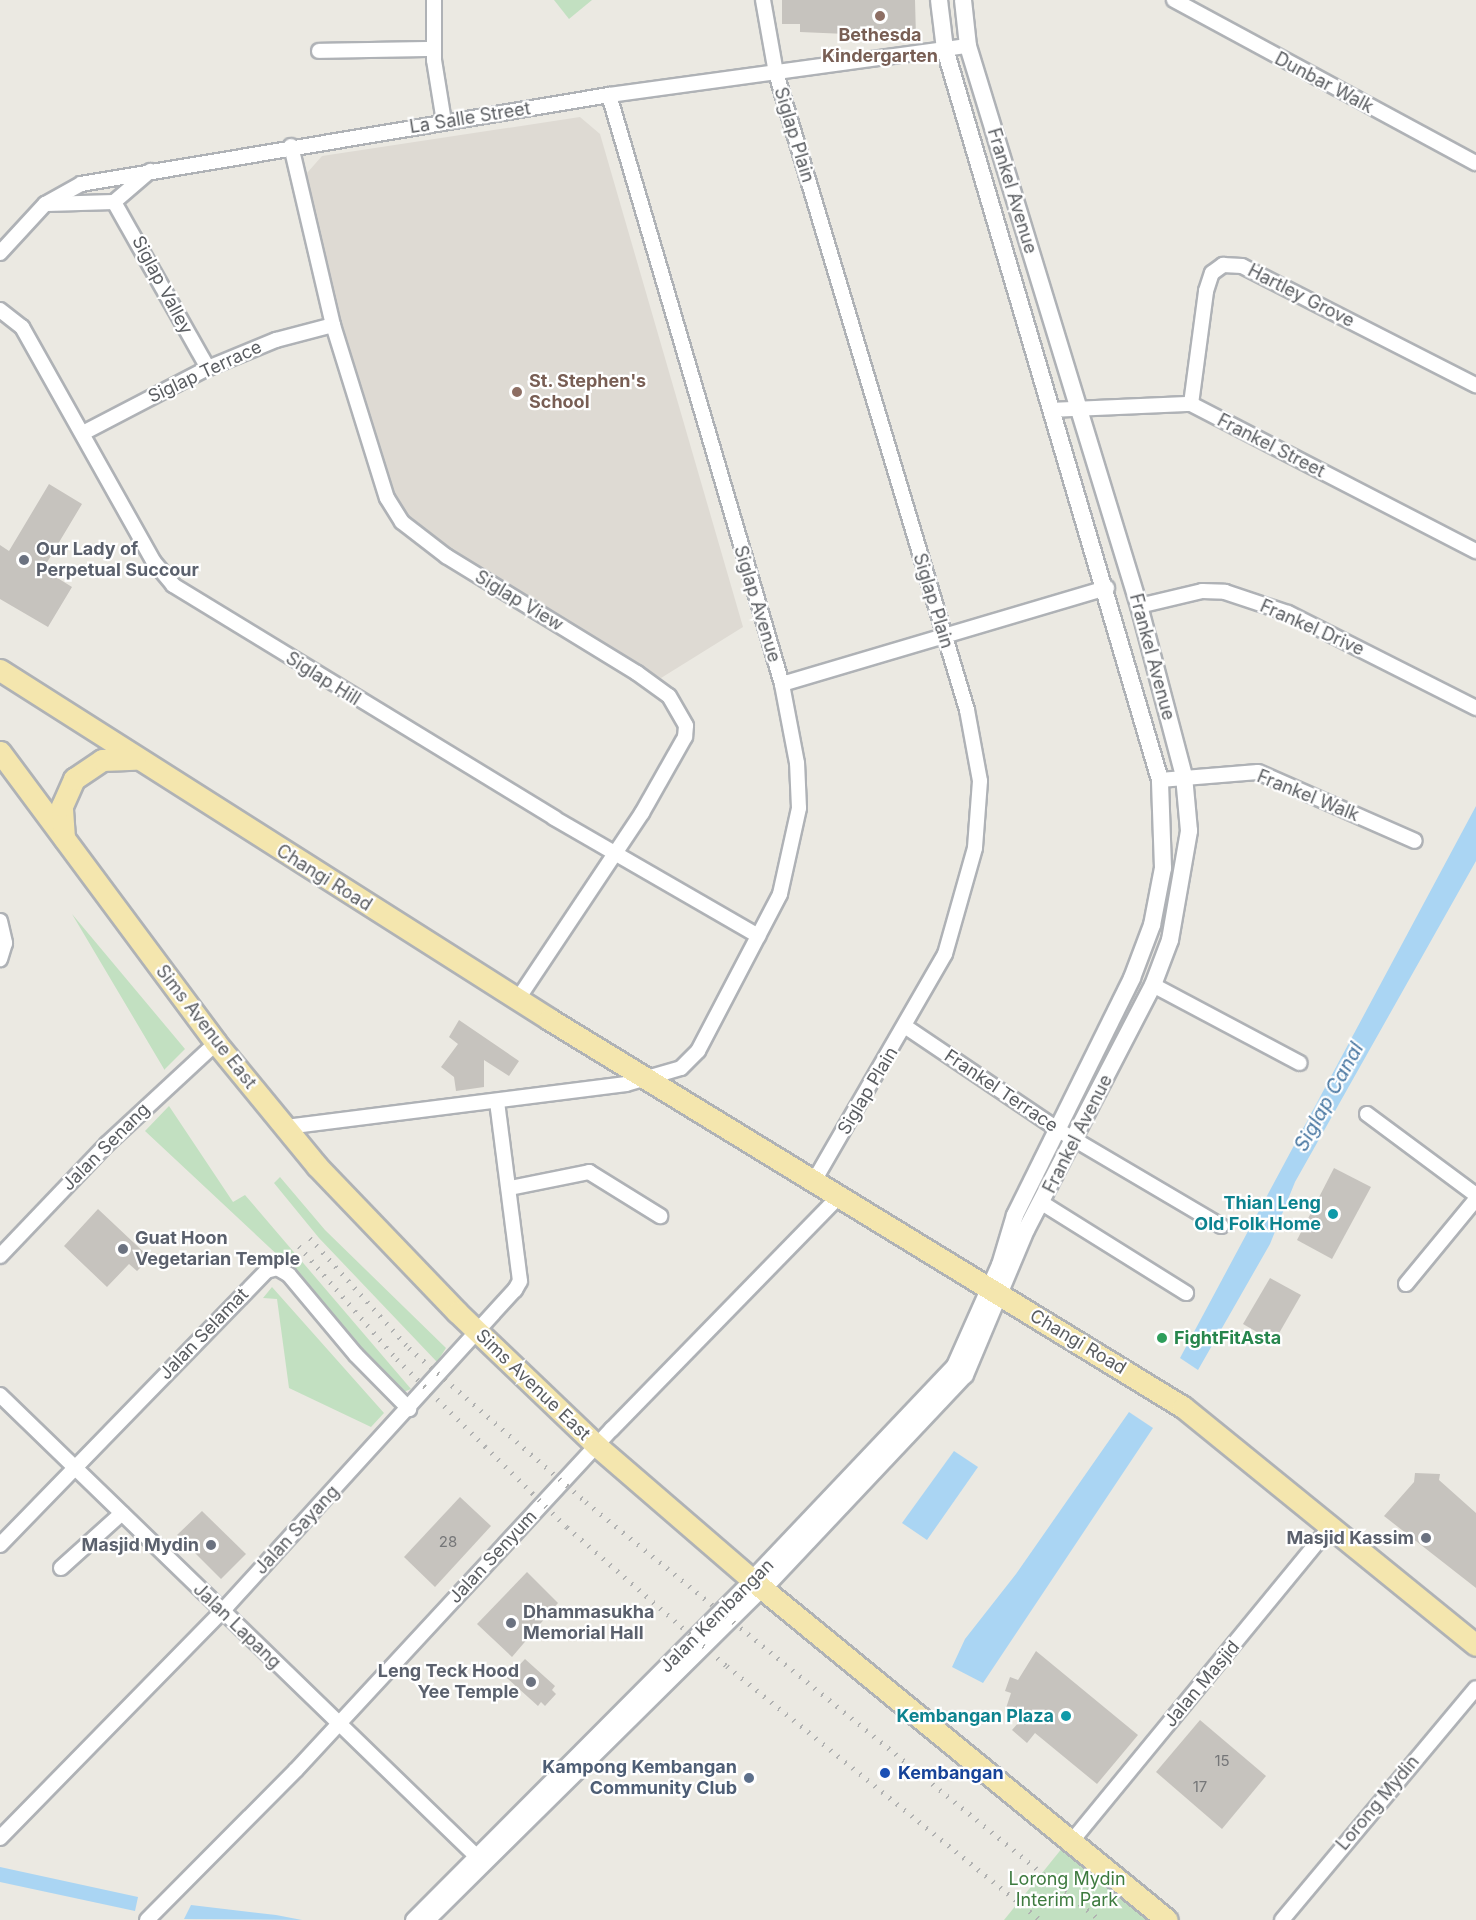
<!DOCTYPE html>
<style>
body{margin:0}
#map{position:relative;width:1476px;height:1920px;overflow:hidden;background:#ebe9e2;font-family:Inter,sans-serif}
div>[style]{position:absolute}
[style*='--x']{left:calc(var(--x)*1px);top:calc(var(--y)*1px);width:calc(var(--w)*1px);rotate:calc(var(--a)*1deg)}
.education>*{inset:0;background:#dedad3}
.green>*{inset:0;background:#c2e0c1}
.water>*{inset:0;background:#aad5f3}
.building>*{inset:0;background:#c6c3be}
.roads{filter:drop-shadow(2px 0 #afb2b6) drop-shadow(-2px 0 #afb2b6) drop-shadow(0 2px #afb2b6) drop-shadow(0 -2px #afb2b6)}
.minor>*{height:14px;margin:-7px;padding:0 7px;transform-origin:7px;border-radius:7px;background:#fff}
.tertiary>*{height:16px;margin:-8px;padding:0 8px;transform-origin:8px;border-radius:8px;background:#fff}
.primary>*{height:21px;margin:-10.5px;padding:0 10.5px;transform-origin:10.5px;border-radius:10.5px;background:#f4e6ae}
.rail>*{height:4.5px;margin-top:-2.25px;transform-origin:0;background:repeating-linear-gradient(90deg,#b0b1b1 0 1.5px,transparent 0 9.5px)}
.dots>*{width:16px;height:16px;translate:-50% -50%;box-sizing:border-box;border:3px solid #fff;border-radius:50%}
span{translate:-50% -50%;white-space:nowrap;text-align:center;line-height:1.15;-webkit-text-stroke:4.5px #fff;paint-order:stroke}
.number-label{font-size:15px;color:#757678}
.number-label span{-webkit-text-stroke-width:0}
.education-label{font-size:18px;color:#785e54;font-weight:700}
.left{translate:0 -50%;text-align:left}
.street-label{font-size:18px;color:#5a5d61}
.worship-label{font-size:18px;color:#5b616d;font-weight:700}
.right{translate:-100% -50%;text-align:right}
.culture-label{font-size:18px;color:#0d838f;font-weight:700}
.leisure-label{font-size:18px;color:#27864d;font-weight:700}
.service-label{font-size:18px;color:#4e5e75;font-weight:700}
.transit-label{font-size:18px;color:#164399;font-weight:700}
.park-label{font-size:18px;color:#3e7b3f}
.water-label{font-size:20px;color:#4a78a2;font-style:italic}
</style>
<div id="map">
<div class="education">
<i style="clip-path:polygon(580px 117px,600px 134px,743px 627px,661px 678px,448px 549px,410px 518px,384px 481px,332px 304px,307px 173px,322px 156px)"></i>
</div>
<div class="green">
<i style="clip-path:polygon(554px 0,592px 0,569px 19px)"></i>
<i style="clip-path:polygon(72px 914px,185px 1049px,164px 1070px,164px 1069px)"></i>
<i style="clip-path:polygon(169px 1106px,233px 1202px,245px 1195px,411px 1389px,401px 1393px,356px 1350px,284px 1261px,145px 1131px)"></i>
<i style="clip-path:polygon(280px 1177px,325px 1230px,446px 1348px,437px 1362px,319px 1238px,274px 1183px)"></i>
<i style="clip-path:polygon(272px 1287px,384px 1413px,371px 1427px,289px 1388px,277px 1299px,263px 1298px)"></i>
<i style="clip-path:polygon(1063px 1847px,1149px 1920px,1004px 1920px)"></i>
</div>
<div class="water">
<i style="clip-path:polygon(1476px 806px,1476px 861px,1295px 1182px,1270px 1244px,1198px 1370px,1180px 1358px)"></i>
<i style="clip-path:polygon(1129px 1412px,1153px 1428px,983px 1683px,952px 1667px,965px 1639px,1016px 1574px)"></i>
<i style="clip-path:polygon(954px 1451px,978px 1467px,927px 1540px,902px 1523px)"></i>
<i style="clip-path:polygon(0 1867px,138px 1897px,135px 1911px,0 1882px)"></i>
<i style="clip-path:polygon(191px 1905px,276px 1915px,302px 1920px,184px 1919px)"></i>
</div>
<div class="building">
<i style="clip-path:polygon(782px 0,915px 0,916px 37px,800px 32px,800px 24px,782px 24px)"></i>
<i style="clip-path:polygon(49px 484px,82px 504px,43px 569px,72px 587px,48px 627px,0 599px,0 545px,9px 551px)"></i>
<i style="clip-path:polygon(459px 1020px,519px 1061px,509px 1076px,484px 1060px,484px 1087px,456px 1091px,454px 1077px,441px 1067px,458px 1044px,449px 1037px)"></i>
<i style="clip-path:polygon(1334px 1168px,1371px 1187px,1332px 1259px,1297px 1240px)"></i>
<i style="clip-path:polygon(98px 1209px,150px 1258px,137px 1271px,129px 1264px,107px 1287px,64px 1246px)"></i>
<i style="clip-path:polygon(1270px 1278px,1301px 1295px,1274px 1342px,1243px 1324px)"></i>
<i style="clip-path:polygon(1415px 1473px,1440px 1474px,1439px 1480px,1476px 1513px,1476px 1588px,1384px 1516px,1414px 1482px)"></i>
<i style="clip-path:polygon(460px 1497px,491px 1526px,435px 1587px,404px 1557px)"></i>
<i style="clip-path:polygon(202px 1511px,246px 1554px,221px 1579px,177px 1535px)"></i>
<i style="clip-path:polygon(527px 1572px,558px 1603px,512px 1657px,477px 1624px)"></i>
<i style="clip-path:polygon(1036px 1651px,1138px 1735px,1097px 1784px,1035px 1733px,1027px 1743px,1012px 1730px,1021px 1720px,1006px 1708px,1011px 1693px,1005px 1691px,1010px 1677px,1018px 1680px)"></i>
<i style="clip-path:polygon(525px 1659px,555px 1686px,552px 1690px,556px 1694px,545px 1706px,541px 1702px,538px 1706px,507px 1678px)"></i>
<i style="clip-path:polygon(1200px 1720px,1266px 1776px,1222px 1829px,1156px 1772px)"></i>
</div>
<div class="roads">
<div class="minor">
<i style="--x:434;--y:0;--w:60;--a:90"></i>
<i style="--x:434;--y:60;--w:63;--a:80.8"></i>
<i style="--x:763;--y:0;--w:74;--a:79.9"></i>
<i style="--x:776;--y:73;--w:665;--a:73.31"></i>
<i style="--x:967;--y:710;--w:72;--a:79.6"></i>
<i style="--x:980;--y:781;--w:67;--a:94.3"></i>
<i style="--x:975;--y:848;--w:110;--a:105.8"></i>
<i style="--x:945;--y:954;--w:260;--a:120"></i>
<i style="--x:1174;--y:0;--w:343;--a:28.4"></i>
<i style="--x:319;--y:51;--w:115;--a:-1"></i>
<i style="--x:291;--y:146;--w:184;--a:76.8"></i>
<i style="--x:333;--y:325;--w:181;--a:72.7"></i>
<i style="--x:387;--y:498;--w:28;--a:58"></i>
<i style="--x:402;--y:522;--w:56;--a:37.7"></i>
<i style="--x:446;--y:556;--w:224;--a:31.5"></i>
<i style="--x:637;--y:673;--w:39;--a:36"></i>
<i style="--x:669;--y:696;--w:34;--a:60"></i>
<i style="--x:686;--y:726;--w:11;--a:95"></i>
<i style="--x:685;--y:737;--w:87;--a:119.5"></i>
<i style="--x:642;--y:813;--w:224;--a:123.7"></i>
<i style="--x:114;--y:202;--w:191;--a:60.5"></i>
<i style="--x:47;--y:204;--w:67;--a:-1.7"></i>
<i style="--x:114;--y:202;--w:48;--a:-40.7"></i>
<i style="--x:0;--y:253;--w:67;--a:-47.4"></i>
<i style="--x:45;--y:204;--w:41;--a:-29.1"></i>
<i style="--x:81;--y:184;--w:535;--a:-9.57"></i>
<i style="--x:609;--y:95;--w:362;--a:-7.8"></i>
<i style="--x:0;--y:310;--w:28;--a:38"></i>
<i style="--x:22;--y:327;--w:270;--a:60.7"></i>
<i style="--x:154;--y:562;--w:30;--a:50"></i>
<i style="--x:173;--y:585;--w:447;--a:31.4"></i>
<i style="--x:554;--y:818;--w:236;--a:30"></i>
<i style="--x:1191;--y:404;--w:114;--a:-82.4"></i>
<i style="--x:1206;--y:291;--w:19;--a:-72"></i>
<i style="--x:1212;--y:273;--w:14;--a:-36"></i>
<i style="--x:1223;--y:265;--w:19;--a:3"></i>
<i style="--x:1242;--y:266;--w:263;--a:27"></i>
<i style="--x:1051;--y:410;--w:140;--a:-2.5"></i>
<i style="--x:1191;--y:404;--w:321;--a:27.3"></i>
<i style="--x:83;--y:433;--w:141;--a:-27.5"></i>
<i style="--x:208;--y:368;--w:74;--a:-22.4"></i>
<i style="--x:276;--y:340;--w:59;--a:-14.7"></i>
<i style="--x:1139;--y:606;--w:65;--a:-13.4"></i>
<i style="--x:1202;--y:591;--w:23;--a:2"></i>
<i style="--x:1225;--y:592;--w:66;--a:18.4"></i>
<i style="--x:1288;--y:613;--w:211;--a:26.8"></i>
<i style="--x:782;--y:684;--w:339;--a:-16.5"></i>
<i style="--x:1160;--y:780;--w:98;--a:-4.7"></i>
<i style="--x:1258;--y:772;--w:171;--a:23.7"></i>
<i style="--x:0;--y:921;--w:23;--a:77"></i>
<i style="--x:5;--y:943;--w:17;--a:107"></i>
<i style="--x:1153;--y:985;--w:166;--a:28"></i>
<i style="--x:906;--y:1027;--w:186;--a:34"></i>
<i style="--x:1060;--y:1131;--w:187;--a:30.5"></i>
<i style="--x:1367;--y:1114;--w:136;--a:36.6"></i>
<i style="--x:286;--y:1127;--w:343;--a:-7.2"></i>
<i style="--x:626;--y:1084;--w:57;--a:-16.2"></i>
<i style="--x:681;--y:1068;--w:24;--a:-45"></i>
<i style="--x:698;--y:1051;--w:177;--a:-62.4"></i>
<i style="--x:780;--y:894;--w:88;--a:-77.5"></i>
<i style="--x:799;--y:808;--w:45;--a:-92.5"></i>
<i style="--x:797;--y:763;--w:80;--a:-100.8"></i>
<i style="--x:782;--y:684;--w:614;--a:-106.37"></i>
<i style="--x:510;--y:1188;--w:81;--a:-11.4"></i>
<i style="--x:589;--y:1172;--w:84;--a:31.8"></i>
<i style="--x:1042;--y:1203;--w:170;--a:32"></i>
<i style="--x:0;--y:1256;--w:155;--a:-46.3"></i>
<i style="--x:107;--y:1144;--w:149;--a:-42.8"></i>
<i style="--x:1406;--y:1284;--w:110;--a:-50.5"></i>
<i style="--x:0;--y:1395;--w:661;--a:44.08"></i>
<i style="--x:0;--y:1545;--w:382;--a:-45.8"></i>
<i style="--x:266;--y:1271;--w:11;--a:-15"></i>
<i style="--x:277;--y:1268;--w:14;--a:30"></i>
<i style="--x:289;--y:1275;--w:104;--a:50.1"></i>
<i style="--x:356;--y:1355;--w:76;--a:45.5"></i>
<i style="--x:61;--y:1568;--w:82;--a:-42"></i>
<i style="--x:0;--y:1838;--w:325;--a:-45.6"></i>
<i style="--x:227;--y:1606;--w:428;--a:-47.7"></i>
<i style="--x:515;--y:1290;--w:10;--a:-61"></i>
<i style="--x:520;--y:1281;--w:180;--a:-97.3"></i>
<i style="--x:1072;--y:1841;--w:406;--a:-50.6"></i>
<i style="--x:147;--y:1920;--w:211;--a:-45.2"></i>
<i style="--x:296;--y:1770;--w:465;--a:-47.2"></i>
<i style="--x:612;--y:1429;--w:328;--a:-45.7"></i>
<i style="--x:413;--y:1920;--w:480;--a:-45.1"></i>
<i style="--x:428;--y:1920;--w:471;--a:-44.7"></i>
<i style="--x:1282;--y:1920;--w:302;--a:-50.1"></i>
</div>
<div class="tertiary">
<i style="--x:752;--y:1580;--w:295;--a:-46.5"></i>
<i style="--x:955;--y:1366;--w:111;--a:-66"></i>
<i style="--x:1000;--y:1265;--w:52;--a:-73.3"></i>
<i style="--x:1015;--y:1215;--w:264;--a:-63.7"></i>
<i style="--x:1132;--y:978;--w:57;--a:-69.3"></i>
<i style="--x:1152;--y:925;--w:58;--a:-79.1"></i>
<i style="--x:1163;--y:868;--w:88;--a:-92"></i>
<i style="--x:1160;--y:780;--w:762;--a:-106.39"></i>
<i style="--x:945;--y:49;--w:49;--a:-97"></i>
<i style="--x:763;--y:1589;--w:294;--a:-46.7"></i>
<i style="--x:965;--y:1375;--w:157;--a:-67.2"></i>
<i style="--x:1026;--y:1230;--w:276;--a:-62.6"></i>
<i style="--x:1153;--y:985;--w:48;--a:-69.3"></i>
<i style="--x:1170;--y:940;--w:111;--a:-80.1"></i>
<i style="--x:1189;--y:831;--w:55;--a:-95.2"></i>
<i style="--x:1184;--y:776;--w:176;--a:-104.8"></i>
<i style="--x:1139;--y:606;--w:586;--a:-106.98"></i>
<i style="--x:968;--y:46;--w:46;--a:-96.2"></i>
</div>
<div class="primary">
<i style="--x:0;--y:670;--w:651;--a:32.44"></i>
<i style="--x:549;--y:1019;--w:743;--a:31.47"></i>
<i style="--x:1183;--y:1407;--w:377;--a:39.1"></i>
<i style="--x:0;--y:752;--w:362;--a:53.4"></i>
<i style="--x:216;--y:1043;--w:159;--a:50.6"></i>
<i style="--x:317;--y:1166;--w:202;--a:46.2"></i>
<i style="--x:457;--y:1312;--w:194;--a:43.7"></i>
<i style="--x:597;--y:1446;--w:205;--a:40.8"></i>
<i style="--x:752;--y:1580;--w:536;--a:39.33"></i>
<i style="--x:64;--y:838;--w:32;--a:-94"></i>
<i style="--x:62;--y:806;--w:30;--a:-66"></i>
<i style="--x:74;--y:779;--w:34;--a:-34"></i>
<i style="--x:102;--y:760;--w:33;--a:-2"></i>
</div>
</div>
<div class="rail">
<i style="--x:310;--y:1238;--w:148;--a:48"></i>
<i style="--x:409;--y:1348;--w:235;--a:41"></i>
<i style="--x:586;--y:1502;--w:663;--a:39.12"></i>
<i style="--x:299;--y:1246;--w:150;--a:49.1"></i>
<i style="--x:397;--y:1359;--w:239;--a:44.7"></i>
<i style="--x:567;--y:1527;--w:212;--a:41"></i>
<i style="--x:727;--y:1666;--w:404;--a:39"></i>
</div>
<div class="dots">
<i style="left:880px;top:16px;background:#8d6e63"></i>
<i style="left:517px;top:392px;background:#8d6e63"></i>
<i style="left:24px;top:560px;background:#6b7280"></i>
<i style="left:1333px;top:1214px;background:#0f9aa8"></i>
<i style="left:123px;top:1249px;background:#6b7280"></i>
<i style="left:1162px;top:1338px;background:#2e9e5b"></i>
<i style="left:1426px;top:1538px;background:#6b7280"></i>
<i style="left:211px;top:1545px;background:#6b7280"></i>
<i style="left:511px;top:1623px;background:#6b7280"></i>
<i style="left:531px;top:1682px;background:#6b7280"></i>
<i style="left:1066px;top:1716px;background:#0f9aa8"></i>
<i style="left:885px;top:1773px;background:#1a4fb4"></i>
<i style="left:749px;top:1778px;background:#5c6f8a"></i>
</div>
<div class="number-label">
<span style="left:448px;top:1542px">28</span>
<span style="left:1222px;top:1761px">15</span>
<span style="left:1200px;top:1787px">17</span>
</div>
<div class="education-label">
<span style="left:880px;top:46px">Bethesda<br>Kindergarten</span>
<span class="left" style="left:529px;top:392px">St. Stephen's<br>School</span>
</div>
<div class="street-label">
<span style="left:1324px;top:83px;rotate:28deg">Dunbar Walk</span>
<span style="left:470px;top:118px;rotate:-9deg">La Salle Street</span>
<span style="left:794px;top:135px;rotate:73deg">Siglap Plain</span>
<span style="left:1012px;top:191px;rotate:73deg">Frankel Avenue</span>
<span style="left:162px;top:285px;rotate:62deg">Siglap Valley</span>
<span style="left:1301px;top:296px;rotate:27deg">Hartley Grove</span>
<span style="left:205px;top:372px;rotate:-25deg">Siglap Terrace</span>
<span style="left:1271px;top:446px;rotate:27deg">Frankel Street</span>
<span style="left:519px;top:601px;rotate:31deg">Siglap View</span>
<span style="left:933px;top:601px;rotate:73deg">Siglap Plain</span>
<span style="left:757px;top:604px;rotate:73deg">Siglap Avenue</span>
<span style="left:1312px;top:628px;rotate:24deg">Frankel Drive</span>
<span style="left:1152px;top:657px;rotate:75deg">Frankel Avenue</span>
<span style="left:323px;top:679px;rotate:32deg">Siglap Hill</span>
<span style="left:1308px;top:796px;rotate:22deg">Frankel Walk</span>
<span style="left:324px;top:878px;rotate:32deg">Changi Road</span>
<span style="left:206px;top:1027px;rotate:52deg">Sims Avenue East</span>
<span style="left:868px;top:1091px;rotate:-59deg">Siglap Plain</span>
<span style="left:1001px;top:1091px;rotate:34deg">Frankel Terrace</span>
<span style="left:1078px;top:1134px;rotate:-63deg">Frankel Avenue</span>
<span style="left:106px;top:1147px;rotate:-45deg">Jalan Senang</span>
<span style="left:204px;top:1334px;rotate:-46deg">Jalan Selamat</span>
<span style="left:1078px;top:1342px;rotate:31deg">Changi Road</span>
<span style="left:533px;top:1385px;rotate:44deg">Sims Avenue East</span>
<span style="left:297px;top:1530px;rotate:-47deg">Jalan Sayang</span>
<span style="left:493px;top:1557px;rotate:-47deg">Jalan Senyum</span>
<span style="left:717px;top:1616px;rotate:-45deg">Jalan Kembangan</span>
<span style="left:237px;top:1626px;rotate:44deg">Jalan Lapang</span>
<span style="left:1202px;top:1684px;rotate:-50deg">Jalan Masjid</span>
<span style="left:1378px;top:1803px;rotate:-50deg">Lorong Mydin</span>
</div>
<div class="worship-label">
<span class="left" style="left:36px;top:560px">Our Lady of<br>Perpetual Succour</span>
<span class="left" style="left:135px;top:1249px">Guat Hoon<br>Vegetarian Temple</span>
<span class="right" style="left:1414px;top:1538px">Masjid Kassim</span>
<span class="right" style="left:199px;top:1545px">Masjid Mydin</span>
<span class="left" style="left:523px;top:1623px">Dhammasukha<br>Memorial Hall</span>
<span class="right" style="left:519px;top:1682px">Leng Teck Hood<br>Yee Temple</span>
</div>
<div class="culture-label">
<span class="right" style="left:1321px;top:1214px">Thian Leng<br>Old Folk Home</span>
<span class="right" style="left:1054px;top:1716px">Kembangan Plaza</span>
</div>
<div class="leisure-label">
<span class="left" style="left:1174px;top:1338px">FightFitAsta</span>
</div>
<div class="service-label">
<span class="right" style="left:737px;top:1778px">Kampong Kembangan<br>Community Club</span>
</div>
<div class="transit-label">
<span class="left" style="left:898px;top:1773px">Kembangan</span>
</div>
<div class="park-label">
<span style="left:1067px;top:1890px">Lorong Mydin<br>Interim Park</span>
</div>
<div class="water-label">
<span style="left:1329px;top:1097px;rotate:-61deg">Siglap Canal</span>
</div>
</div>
